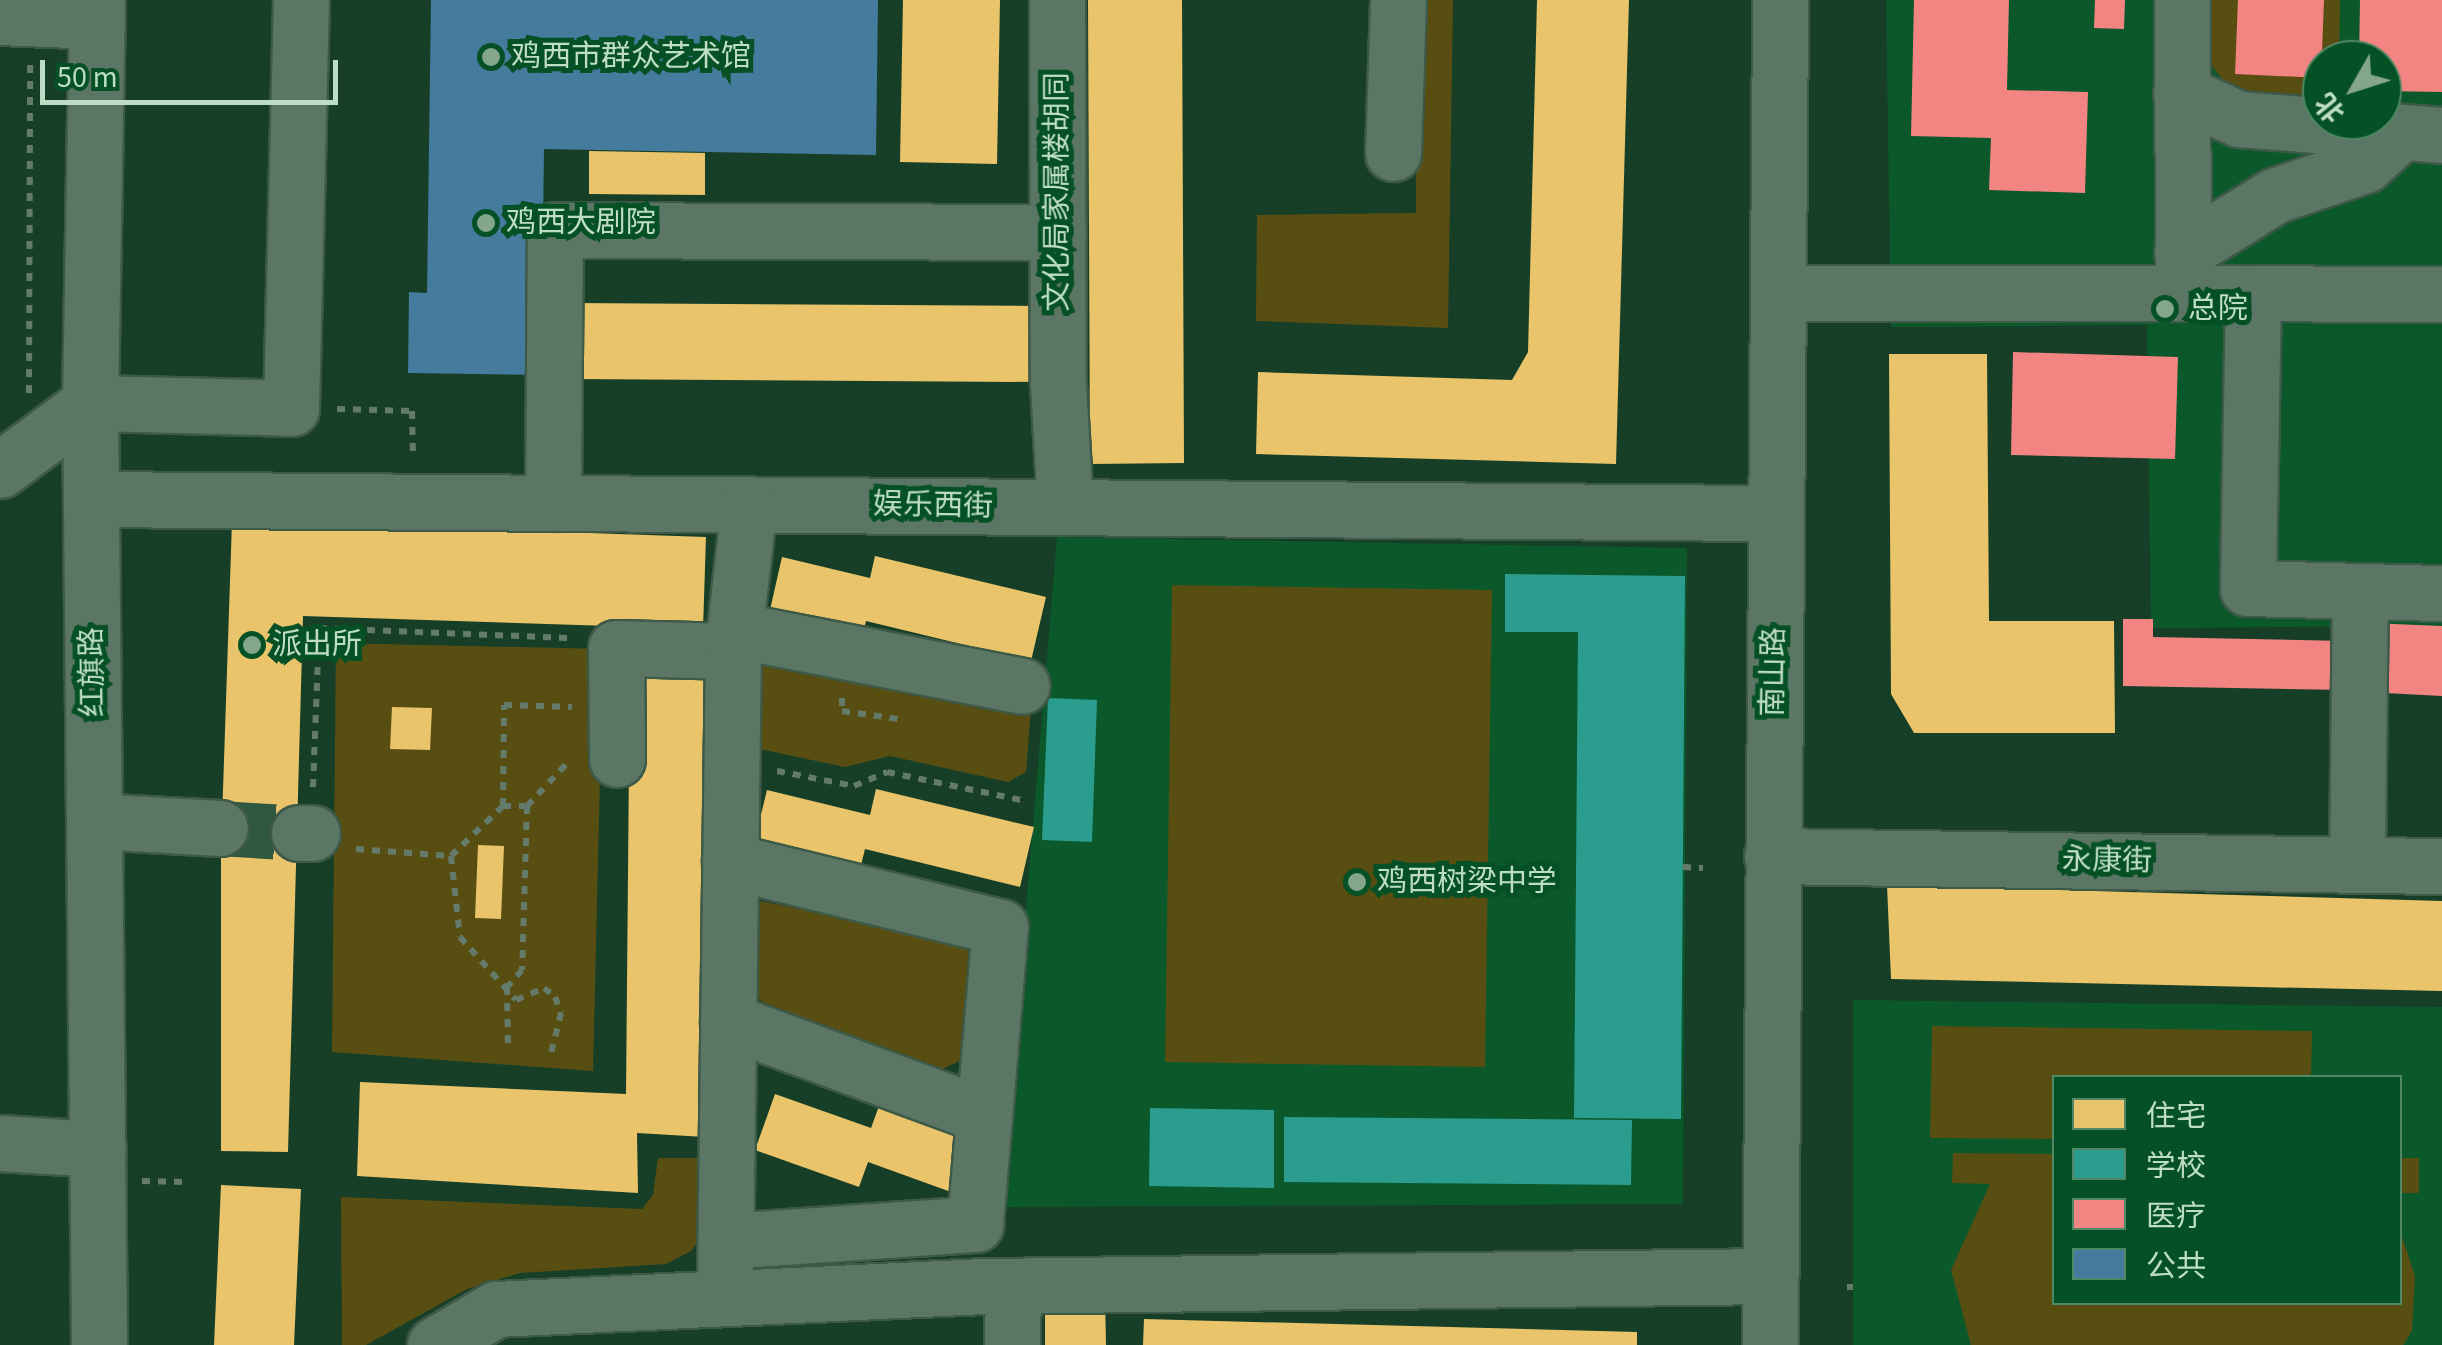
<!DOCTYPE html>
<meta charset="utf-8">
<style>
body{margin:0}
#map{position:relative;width:2442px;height:1345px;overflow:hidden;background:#173f28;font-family:"Source Sans 3","Noto Sans SC",sans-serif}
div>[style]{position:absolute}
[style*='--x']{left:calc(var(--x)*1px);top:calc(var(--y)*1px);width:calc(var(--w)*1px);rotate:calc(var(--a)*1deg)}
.built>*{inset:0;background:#0b582b}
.green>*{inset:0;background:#594e12}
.homes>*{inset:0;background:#e9c46a}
.schools>*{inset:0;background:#2a9d8f}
.health>*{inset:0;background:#f28482}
.public>*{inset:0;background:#457b9d}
.minor-tunnel>*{height:55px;margin-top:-27.5px;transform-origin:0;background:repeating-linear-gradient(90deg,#30573f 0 55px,transparent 0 83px)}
.path>*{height:6px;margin-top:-3px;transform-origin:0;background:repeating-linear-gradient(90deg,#647b6c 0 8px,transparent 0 16px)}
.roads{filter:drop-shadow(2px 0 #3d5947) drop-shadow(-2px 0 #3d5947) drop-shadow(0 2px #3d5947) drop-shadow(0 -2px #3d5947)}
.minor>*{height:55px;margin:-27.5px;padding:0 27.5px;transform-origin:27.5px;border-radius:27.5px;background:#5b7664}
.dots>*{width:28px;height:28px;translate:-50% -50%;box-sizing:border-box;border:5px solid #065025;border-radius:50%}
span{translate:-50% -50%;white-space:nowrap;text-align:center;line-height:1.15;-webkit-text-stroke:10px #065025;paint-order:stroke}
.poi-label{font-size:30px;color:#bdddc4}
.left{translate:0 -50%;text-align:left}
.street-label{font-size:30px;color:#bdddc4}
.legend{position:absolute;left:2052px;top:1075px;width:350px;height:230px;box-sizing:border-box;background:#065025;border:2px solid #4f8865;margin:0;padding:12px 18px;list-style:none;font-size:30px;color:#bdddc4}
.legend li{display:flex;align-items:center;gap:20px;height:50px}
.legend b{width:50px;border:2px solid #4f8865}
.north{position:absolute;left:2302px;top:40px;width:100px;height:100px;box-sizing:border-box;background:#065025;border:2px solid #4f8865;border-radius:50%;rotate:231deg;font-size:28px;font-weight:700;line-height:40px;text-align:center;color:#bdddc4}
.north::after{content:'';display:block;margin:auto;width:35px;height:45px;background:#83a68d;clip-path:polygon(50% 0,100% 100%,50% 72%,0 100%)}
.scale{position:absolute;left:40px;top:60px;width:298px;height:45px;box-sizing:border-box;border:5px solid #bdddc4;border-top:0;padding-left:12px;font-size:30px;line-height:35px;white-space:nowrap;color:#bdddc4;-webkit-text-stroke:8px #065025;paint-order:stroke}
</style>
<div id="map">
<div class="built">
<i style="clip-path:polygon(evenodd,1886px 0,2442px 0,2442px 626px,2151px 628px,2147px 325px,1891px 327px,1886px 0,2322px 60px,2382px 60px,2382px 120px,2322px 120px,2322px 60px)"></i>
<i style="clip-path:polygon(1057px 537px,1687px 548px,1683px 1204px,1001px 1207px)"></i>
<i style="clip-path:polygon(evenodd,1853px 1000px,2442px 1007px,2442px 1345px,1853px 1345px,1853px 1000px,2054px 1078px,2400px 1078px,2400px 1302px,2054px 1302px,2054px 1078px)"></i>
</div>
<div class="green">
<i style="clip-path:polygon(1415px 0,1453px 0,1448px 328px,1256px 321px,1257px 215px,1416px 213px)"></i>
<i style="clip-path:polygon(2209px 0,2340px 0,2339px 60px,2322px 60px,2322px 101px,2234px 94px,2207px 60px)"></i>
<i style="clip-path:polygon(1172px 585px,1492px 590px,1485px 1067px,1165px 1062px)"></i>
<i style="clip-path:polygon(336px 643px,603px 649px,593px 1071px,332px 1052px)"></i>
<i style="clip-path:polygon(764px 648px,1032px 695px,1026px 772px,1008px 782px,890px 756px,845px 767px,755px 748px)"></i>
<i style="clip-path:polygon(760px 901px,982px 943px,981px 1050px,939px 1071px,777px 1019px,757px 996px)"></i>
<i style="clip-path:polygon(1932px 1026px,2312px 1031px,2311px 1077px,2054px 1078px,2054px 1139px,1930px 1138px)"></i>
<i style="clip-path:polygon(1953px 1153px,2054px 1154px,2054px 1302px,2400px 1302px,2400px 1230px,2415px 1276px,2412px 1331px,2403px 1345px,1971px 1345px,1951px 1270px,1990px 1184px,1952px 1183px)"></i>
<i style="clip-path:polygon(658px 1158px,709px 1158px,708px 1229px,691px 1251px,666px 1264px,520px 1273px,467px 1289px,366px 1345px,342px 1345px,341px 1197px,642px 1209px,653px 1195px)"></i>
<i style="clip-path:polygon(2400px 1158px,2419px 1158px,2419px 1193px,2400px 1193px)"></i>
</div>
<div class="homes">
<i style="clip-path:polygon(903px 0,1000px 0,997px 164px,900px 162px)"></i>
<i style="clip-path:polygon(1088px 0,1182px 0,1184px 463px,1090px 464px)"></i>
<i style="clip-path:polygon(1537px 0,1629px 0,1616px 464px,1256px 454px,1258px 372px,1512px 380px,1528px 352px)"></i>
<i style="clip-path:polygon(589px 151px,705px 153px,705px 195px,589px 194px)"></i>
<i style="clip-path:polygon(570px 303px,1038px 306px,1037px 382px,570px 379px)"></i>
<i style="clip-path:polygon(1889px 354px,1987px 354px,1989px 621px,2114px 621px,2115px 733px,1914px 733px,1891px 694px)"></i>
<i style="clip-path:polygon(232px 521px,706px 537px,703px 629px,303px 616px,288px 1152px,221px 1151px,221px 850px)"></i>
<i style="clip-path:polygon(875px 556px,1046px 597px,1031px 661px,866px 621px,860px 646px,767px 623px,782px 557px,870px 578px)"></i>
<i style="clip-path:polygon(630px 651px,710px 654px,705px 1137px,637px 1133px,638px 1193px,357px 1176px,360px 1082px,626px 1094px)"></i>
<i style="clip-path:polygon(392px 707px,432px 708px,430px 750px,390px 749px)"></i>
<i style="clip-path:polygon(876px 789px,1034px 827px,1020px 887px,865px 849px,858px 877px,752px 851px,767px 790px,870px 815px)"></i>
<i style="clip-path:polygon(478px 845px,504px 846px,501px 919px,475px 918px)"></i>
<i style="clip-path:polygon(1887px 885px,2442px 901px,2442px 991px,1891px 979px)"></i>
<i style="clip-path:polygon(775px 1094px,871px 1128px,879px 1106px,969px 1138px,951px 1192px,868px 1162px,859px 1187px,755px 1150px)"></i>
<i style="clip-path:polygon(221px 1185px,301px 1189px,294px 1345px,214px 1345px)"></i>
<i style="clip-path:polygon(1105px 1297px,1106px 1345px,1045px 1345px,1045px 1298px)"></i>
<i style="clip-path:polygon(1144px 1319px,1637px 1332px,1637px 1345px,1143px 1345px)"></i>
</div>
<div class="schools">
<i style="clip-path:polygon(1505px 574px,1685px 576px,1681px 1119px,1574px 1118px,1578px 632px,1505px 632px)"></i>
<i style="clip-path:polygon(1048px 698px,1097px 700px,1092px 842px,1042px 840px)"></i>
<i style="clip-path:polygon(1150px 1108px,1274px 1110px,1274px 1188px,1149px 1186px)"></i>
<i style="clip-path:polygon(1284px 1117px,1632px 1120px,1631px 1185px,1284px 1182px)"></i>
</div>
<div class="health">
<i style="clip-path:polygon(1914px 0,2009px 0,2007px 90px,2088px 92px,2085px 193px,1989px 190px,1991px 138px,1911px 136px)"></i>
<i style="clip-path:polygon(2095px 0,2125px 0,2124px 29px,2094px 28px)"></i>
<i style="clip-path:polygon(2238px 0,2324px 0,2321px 78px,2235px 74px)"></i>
<i style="clip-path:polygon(2360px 0,2442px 0,2442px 92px,2382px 91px,2382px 60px,2359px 60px)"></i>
<i style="clip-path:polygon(2013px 352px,2178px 357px,2175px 459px,2011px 455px)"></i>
<i style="clip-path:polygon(2123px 619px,2153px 619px,2153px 637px,2347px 641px,2346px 690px,2123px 686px)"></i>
<i style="clip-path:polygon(2369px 623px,2442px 626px,2442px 696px,2366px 692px)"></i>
</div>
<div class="public">
<i style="clip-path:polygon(431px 0,878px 0,876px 155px,544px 149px,541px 375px,408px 373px,409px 292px,427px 293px)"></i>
</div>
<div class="minor-tunnel">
<i style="--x:220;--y:828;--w:79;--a:3.6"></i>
</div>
<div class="path">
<i style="--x:29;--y:393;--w:328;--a:-89.8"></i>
<i style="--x:337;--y:409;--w:75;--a:1.5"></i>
<i style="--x:412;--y:411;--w:47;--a:88.8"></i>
<i style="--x:842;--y:698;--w:13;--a:90"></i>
<i style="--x:842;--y:711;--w:57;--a:8.1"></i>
<i style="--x:777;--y:771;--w:78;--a:11"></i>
<i style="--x:854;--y:786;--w:36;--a:-23"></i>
<i style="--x:887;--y:772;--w:137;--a:11.8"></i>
<i style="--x:313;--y:787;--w:159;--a:-87.8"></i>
<i style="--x:319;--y:628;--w:253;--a:2.3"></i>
<i style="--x:503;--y:806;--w:24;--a:0"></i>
<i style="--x:527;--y:806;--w:164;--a:91.7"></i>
<i style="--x:522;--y:970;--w:23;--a:131"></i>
<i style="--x:507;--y:987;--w:64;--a:89.1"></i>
<i style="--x:527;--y:806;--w:64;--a:-46.9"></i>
<i style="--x:356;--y:849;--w:95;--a:4.2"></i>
<i style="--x:451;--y:856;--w:72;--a:-43.9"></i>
<i style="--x:503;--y:806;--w:101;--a:-89.4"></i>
<i style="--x:504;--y:705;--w:68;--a:1.7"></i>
<i style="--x:451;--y:856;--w:81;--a:83.7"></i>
<i style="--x:460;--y:937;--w:84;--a:48.4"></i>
<i style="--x:516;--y:1000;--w:30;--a:-23"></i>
<i style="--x:544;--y:988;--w:14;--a:39"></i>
<i style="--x:555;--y:997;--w:17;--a:69"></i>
<i style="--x:561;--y:1013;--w:41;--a:104"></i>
<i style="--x:1683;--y:867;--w:20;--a:3"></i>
<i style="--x:142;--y:1181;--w:44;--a:1.3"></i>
<i style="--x:1847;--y:1287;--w:6;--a:0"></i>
</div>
<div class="roads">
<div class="minor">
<i style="--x:97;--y:0;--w:403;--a:91"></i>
<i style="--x:90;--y:403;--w:942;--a:89.45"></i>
<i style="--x:1057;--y:0;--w:384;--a:89.9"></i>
<i style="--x:1058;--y:384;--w:123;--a:86.7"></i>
<i style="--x:0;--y:17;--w:97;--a:2.4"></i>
<i style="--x:2181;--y:93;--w:64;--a:24.1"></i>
<i style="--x:2239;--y:119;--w:204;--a:4.5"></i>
<i style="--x:1393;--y:153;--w:153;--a:-88.1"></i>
<i style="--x:2182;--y:253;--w:110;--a:-31.7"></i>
<i style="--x:2276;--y:195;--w:94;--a:-18.6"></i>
<i style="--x:2365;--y:165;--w:49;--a:-42.5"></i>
<i style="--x:1778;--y:293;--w:405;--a:0"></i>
<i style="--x:2183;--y:293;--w:293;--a:-90.2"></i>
<i style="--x:2216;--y:293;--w:226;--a:0.3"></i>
<i style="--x:2253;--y:293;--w:295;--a:91"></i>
<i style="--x:2248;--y:588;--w:194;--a:1.5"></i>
<i style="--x:90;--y:403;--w:201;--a:1.4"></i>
<i style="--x:291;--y:408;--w:408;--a:-88.6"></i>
<i style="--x:0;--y:470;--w:112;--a:-36.7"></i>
<i style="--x:91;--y:499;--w:1685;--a:0.48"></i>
<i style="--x:553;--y:503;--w:273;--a:-89.6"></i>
<i style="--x:555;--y:230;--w:503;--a:0.23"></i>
<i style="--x:735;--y:630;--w:292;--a:11"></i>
<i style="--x:617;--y:759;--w:111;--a:-90.5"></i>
<i style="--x:616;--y:648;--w:117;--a:1.5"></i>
<i style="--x:94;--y:821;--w:126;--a:3.2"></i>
<i style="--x:299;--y:833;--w:13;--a:0"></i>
<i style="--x:1772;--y:856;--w:670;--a:0.86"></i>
<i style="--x:2357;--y:865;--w:274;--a:-89.4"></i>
<i style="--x:728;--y:1021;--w:273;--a:20.2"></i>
<i style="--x:0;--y:1143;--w:98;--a:3.5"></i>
<i style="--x:726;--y:1241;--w:250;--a:-3.9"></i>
<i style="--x:975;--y:1224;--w:298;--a:-85.2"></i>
<i style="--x:1000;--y:927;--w:278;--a:-166.3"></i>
<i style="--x:725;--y:1275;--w:630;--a:-89.27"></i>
<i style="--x:733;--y:645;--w:142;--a:-83.5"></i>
<i style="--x:435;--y:1345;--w:71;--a:-30.5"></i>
<i style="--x:496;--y:1309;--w:491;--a:-2.7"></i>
<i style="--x:986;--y:1286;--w:784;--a:-0.73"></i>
<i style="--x:1012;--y:1345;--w:58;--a:-89"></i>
<i style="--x:1770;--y:1345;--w:1345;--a:-89.57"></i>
</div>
</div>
<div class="dots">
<i style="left:491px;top:57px;background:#83a68d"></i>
<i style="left:486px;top:223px;background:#83a68d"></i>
<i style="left:2165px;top:309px;background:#83a68d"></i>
<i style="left:252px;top:645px;background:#83a68d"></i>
<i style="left:1357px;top:882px;background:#83a68d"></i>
</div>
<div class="poi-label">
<span class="left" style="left:511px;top:57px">鸡西市群众艺术馆</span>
<span class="left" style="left:506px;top:223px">鸡西大剧院</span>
<span class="left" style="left:2188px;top:309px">总院</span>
<span class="left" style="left:272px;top:645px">派出所</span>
<span class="left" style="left:1377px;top:882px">鸡西树梁中学</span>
</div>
<div class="street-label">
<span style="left:1058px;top:192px;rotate:-90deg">文化局家属楼胡同</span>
<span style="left:933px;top:506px;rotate:1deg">娱乐西街</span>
<span style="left:93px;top:672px;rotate:-91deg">红旗路</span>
<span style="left:1774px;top:672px;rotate:-89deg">南山路</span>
<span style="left:2107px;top:861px;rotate:1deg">永康街</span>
</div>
<ul class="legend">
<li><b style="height:28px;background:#e9c46a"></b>住宅</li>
<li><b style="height:28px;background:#2a9d8f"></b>学校</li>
<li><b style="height:28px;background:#f28482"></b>医疗</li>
<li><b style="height:28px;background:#457b9d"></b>公共</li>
</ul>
<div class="north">北</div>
<div class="scale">50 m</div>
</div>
